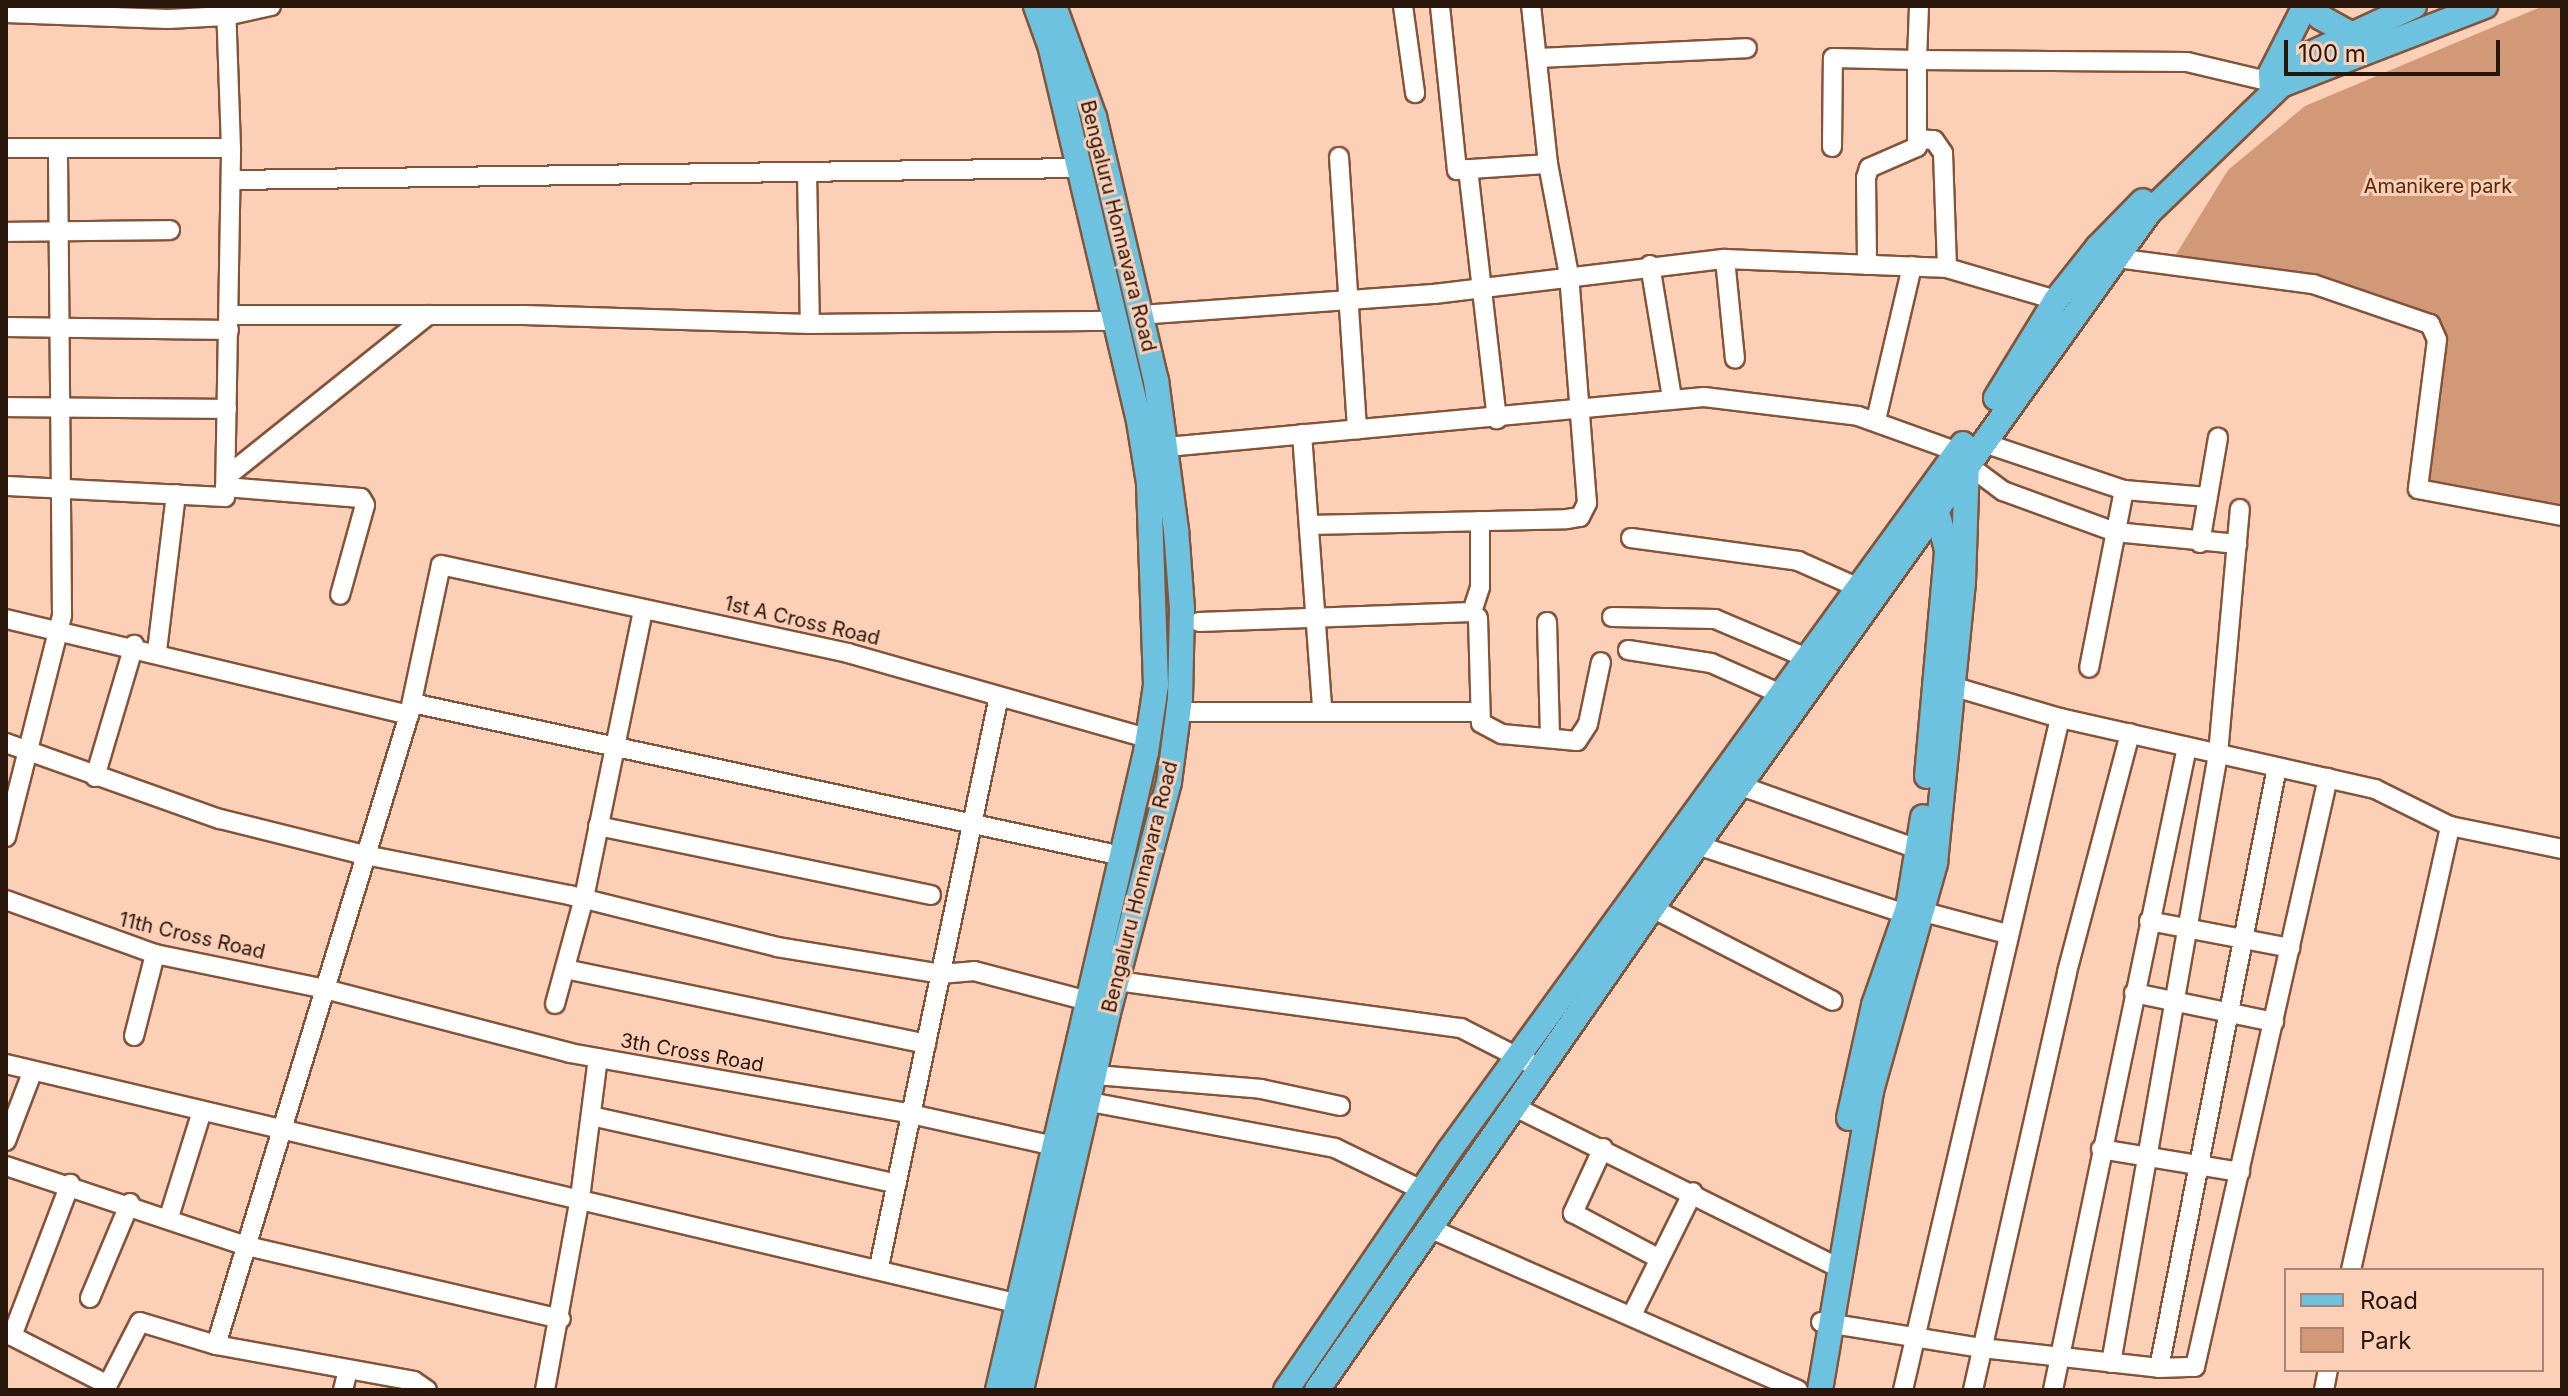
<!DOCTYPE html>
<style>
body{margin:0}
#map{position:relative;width:2568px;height:1396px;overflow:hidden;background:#fccfb7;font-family:Inter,sans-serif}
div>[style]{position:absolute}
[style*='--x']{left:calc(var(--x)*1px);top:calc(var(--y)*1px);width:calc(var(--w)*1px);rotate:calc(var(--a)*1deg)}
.green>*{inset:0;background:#d29979}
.roads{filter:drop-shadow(2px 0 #845439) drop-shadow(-2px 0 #845439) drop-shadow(0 2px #845439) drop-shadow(0 -2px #845439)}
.minor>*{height:18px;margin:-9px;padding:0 9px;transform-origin:9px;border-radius:9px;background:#fff}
.major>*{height:24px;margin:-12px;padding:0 12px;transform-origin:12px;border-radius:12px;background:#6dc2df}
span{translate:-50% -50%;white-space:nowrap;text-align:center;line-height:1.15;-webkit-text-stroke:6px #fccfb7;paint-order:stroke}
.park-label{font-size:20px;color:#582807}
.street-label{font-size:20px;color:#29160a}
.frame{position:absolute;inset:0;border:8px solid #29160a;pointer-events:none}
.legend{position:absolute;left:2284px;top:1268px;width:260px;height:104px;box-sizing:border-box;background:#fccfb7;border:2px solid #a88572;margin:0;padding:10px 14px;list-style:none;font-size:24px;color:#29160a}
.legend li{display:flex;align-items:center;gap:16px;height:40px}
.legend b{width:40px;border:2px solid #a88572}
.scale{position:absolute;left:2284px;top:40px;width:216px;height:36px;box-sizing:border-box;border:4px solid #29160a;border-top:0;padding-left:10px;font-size:24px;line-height:28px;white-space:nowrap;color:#29160a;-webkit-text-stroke:6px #fccfb7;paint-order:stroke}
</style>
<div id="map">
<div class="green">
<i style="clip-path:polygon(2543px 6px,2562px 6px,2562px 517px,2411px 493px,2437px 329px,2377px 296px,2164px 274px,2228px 170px,2305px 106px)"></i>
</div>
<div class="roads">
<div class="minor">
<i style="--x:1403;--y:6;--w:88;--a:82.1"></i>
<i style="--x:1440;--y:6;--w:165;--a:84.1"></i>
<i style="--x:1457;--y:170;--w:91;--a:-3.8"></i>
<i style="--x:1919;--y:6;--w:54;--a:92.1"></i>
<i style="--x:1917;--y:60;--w:270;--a:0.4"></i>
<i style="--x:2187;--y:62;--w:78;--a:13.3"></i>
<i style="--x:6;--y:13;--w:162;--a:2.1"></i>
<i style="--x:168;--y:19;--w:58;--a:-3"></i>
<i style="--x:226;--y:16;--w:46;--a:-12.5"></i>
<i style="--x:1537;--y:58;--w:210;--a:-2.7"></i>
<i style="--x:1918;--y:139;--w:16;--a:4"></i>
<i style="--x:1934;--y:140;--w:16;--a:55"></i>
<i style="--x:1943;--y:153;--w:115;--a:88"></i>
<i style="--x:1832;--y:147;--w:89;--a:-89.4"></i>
<i style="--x:1833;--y:58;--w:84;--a:1.4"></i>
<i style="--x:1917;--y:60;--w:87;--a:90"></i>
<i style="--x:1917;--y:147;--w:52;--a:156.4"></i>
<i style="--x:1869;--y:168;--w:10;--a:107"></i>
<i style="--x:1866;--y:178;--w:87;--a:89.3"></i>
<i style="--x:6;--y:148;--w:225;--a:0"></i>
<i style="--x:1339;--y:157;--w:273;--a:86.2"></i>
<i style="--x:1468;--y:169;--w:252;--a:83.4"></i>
<i style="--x:807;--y:173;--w:151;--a:88.9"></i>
<i style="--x:231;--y:180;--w:849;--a:-0.81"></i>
<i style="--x:6;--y:232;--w:164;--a:-0.7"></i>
<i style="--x:2117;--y:258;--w:198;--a:7.6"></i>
<i style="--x:2313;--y:284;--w:124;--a:18.9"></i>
<i style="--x:2430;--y:324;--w:17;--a:66"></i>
<i style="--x:2437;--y:340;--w:150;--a:97.3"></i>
<i style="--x:2418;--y:489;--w:147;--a:10.6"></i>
<i style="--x:1725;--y:259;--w:100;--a:84.3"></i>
<i style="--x:1650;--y:265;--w:135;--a:80.6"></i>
<i style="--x:229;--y:315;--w:295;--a:0"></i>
<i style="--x:524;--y:315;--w:286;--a:1.8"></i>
<i style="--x:810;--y:324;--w:306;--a:-0.6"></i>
<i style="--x:1140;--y:315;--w:295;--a:-4.1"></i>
<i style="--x:1434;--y:294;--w:293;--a:-6.9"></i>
<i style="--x:1725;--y:259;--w:222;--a:2.3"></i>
<i style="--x:1947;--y:268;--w:114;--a:16.4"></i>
<i style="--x:6;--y:327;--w:223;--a:0.8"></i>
<i style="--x:6;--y:407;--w:221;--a:0.5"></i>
<i style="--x:1876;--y:420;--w:158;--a:-76.8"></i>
<i style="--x:1302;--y:434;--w:276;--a:85.8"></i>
<i style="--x:1984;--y:443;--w:148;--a:18.6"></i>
<i style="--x:2124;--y:490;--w:181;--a:101.1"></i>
<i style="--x:1167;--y:447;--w:539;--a:-5.32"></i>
<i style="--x:1704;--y:397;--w:155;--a:7"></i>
<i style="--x:1858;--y:416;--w:106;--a:19.8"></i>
<i style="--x:1968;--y:465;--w:44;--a:36.6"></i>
<i style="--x:2003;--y:491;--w:119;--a:20.1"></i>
<i style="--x:2115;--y:532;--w:123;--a:5.6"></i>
<i style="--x:226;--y:477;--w:259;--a:-38.7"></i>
<i style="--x:6;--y:486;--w:219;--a:2.9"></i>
<i style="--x:225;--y:497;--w:349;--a:-89"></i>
<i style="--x:231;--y:148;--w:142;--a:-92"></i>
<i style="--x:225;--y:487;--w:136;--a:4.6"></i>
<i style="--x:361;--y:498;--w:8;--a:60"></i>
<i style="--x:365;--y:505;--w:93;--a:105.5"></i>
<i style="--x:2124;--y:490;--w:84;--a:4.8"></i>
<i style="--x:1309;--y:525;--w:258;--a:-1.3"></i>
<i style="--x:1567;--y:519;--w:13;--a:-9"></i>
<i style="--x:1580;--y:517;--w:16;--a:-63"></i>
<i style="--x:1587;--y:503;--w:229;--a:-94.5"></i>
<i style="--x:1569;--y:275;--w:113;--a:-100.7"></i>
<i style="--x:1548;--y:164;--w:159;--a:-96.1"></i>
<i style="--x:1631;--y:538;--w:169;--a:7.8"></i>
<i style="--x:1798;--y:561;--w:67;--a:23.9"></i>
<i style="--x:2200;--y:543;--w:107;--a:-80.3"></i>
<i style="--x:1472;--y:612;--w:26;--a:-72"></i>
<i style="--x:1480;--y:587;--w:66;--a:-90"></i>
<i style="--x:1612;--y:617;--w:103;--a:1.1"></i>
<i style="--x:1715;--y:619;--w:100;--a:23"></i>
<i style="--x:6;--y:619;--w:414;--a:13.4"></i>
<i style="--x:1199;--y:622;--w:273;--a:-2.1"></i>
<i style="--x:1472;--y:612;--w:8;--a:45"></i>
<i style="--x:1478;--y:618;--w:105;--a:88.4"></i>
<i style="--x:1481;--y:723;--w:24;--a:28"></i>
<i style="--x:1502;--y:734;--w:75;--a:5.3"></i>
<i style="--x:1577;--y:741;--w:20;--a:-57"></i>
<i style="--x:1588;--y:724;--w:63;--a:-78.2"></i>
<i style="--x:1547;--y:622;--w:115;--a:88.5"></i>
<i style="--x:1628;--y:650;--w:84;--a:8.9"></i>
<i style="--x:1711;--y:663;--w:77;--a:23.9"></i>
<i style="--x:157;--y:651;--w:158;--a:-83.1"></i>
<i style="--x:1941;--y:683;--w:124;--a:16.4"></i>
<i style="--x:2060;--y:718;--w:323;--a:12.7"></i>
<i style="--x:2375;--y:789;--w:84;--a:26.3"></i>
<i style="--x:2450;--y:826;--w:114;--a:11.6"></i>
<i style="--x:412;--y:703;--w:726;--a:12.16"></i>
<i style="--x:1178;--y:712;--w:300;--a:0"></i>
<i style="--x:6;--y:743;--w:227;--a:19.6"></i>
<i style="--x:220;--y:819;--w:144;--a:14"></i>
<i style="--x:360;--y:854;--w:213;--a:11.1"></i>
<i style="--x:569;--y:895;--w:214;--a:14"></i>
<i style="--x:777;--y:947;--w:166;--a:9.3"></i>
<i style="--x:941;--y:974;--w:33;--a:-5"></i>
<i style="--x:974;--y:971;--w:118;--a:14.7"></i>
<i style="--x:95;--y:777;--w:138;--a:-73.5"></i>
<i style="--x:1730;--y:782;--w:202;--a:19.7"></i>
<i style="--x:598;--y:826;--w:340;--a:11.7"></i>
<i style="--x:6;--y:837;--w:229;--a:-75.8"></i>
<i style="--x:62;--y:615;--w:467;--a:-90.5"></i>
<i style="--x:1697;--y:845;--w:220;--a:18.3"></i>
<i style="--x:6;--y:900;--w:158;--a:19.9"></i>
<i style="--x:155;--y:954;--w:174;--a:11.6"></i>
<i style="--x:325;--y:989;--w:253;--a:14.6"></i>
<i style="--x:570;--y:1053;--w:346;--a:10.1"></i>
<i style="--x:911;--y:1114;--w:147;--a:12.6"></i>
<i style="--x:1652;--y:908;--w:203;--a:27.2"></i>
<i style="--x:1924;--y:912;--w:86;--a:14.8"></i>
<i style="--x:2149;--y:921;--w:144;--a:10.8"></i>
<i style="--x:565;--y:969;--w:369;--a:11.7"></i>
<i style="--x:1117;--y:981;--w:347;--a:7.8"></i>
<i style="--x:1461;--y:1028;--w:90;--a:27.1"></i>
<i style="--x:2134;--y:993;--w:143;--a:11.7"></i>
<i style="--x:555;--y:1004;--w:110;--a:-74.7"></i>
<i style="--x:584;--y:898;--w:294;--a:-78.4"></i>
<i style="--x:134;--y:1036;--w:85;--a:-75.6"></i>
<i style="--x:6;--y:1064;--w:1050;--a:13.32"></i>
<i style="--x:1096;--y:1075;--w:166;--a:4.8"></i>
<i style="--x:1261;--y:1089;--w:81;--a:12.1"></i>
<i style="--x:1090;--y:1102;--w:249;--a:10.6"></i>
<i style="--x:1335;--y:1148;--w:97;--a:25.8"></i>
<i style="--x:1515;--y:1107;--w:353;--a:26.4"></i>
<i style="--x:591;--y:1116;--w:313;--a:12.5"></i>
<i style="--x:6;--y:1141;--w:73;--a:-69.1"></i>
<i style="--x:1603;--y:1148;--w:72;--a:114.8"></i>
<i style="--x:1573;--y:1213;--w:98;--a:27.9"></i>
<i style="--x:2101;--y:1149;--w:141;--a:9.4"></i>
<i style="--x:6;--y:1166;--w:254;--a:18.4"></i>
<i style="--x:247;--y:1246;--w:322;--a:13.1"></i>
<i style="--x:169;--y:1217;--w:108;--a:-72.7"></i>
<i style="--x:1429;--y:1228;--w:403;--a:23.7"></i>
<i style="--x:879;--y:1267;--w:583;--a:-78.13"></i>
<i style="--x:2351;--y:1270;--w:455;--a:-77.4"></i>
<i style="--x:90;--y:1298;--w:103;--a:-67.2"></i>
<i style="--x:1632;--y:1315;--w:137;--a:-63.6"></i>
<i style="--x:1821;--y:1322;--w:163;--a:9.2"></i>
<i style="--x:1982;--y:1348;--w:178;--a:6.4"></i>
<i style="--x:2159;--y:1368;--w:36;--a:-2"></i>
<i style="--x:2195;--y:1367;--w:604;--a:-77.28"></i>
<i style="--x:6;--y:1333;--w:114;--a:27"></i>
<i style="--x:12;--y:1336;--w:163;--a:-69.1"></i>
<i style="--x:216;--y:1345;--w:659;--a:-72.97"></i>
<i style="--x:409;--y:715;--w:153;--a:-78"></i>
<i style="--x:441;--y:565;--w:416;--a:12.2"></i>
<i style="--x:848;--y:653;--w:313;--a:15.9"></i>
<i style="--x:2111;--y:1363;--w:618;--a:-80.03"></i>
<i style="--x:2218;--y:754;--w:246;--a:-84.9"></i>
<i style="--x:2159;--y:1368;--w:612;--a:-78.89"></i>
<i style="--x:105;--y:1390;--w:76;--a:-62.8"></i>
<i style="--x:140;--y:1322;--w:79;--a:16.8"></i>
<i style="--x:216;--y:1345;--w:201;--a:10.3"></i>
<i style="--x:414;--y:1381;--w:16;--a:35"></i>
<i style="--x:343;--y:1390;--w:21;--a:-76"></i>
<i style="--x:545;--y:1390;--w:195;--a:-79.7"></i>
<i style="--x:580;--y:1198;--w:141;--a:-82.7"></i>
<i style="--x:1903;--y:1390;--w:690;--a:-76.85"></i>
<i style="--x:1973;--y:1390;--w:428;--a:-77.3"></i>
<i style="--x:2067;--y:972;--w:247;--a:-75.2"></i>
<i style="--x:2053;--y:1390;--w:657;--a:-78.23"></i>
<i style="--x:2324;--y:1390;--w:20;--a:-79"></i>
</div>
<div class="major">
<i style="--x:2315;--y:6;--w:12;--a:66"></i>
<i style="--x:2320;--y:17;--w:33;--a:29"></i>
<i style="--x:2289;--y:64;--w:138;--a:-24.9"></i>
<i style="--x:2272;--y:93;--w:20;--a:-93"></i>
<i style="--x:2271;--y:73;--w:75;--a:-63.1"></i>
<i style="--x:1996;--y:398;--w:115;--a:-58.5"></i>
<i style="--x:2056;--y:300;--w:68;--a:-51.6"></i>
<i style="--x:2098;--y:247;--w:64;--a:-45.6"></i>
<i style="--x:1927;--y:776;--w:227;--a:-84.9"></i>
<i style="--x:1947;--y:550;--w:52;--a:-104.6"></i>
<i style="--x:1849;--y:1118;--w:116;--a:-77.5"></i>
<i style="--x:1874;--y:1005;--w:103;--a:-70.7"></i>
<i style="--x:1908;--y:908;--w:92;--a:-80.6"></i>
<i style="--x:998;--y:1390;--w:655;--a:-76.94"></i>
<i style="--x:1146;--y:752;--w:68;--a:-81.5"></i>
<i style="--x:1156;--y:685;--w:202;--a:-92"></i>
<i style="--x:1149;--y:483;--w:63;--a:-99.2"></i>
<i style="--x:1139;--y:421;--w:383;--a:-103.3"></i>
<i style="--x:1051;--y:48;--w:45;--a:-109.7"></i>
<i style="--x:1021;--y:1390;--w:387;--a:-77"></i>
<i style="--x:1108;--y:1013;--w:239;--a:-75.2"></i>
<i style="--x:1169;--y:782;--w:85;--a:-82.5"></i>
<i style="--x:1180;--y:698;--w:89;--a:-88.7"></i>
<i style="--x:1182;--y:609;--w:79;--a:-94.3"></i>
<i style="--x:1176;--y:530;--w:150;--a:-97.6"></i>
<i style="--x:1156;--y:381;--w:271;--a:-103.2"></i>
<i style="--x:1094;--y:117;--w:118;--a:-109.8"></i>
<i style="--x:1286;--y:1390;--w:289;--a:-55.7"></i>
<i style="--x:1449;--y:1151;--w:874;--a:-53.98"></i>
<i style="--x:1317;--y:1390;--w:587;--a:-55.2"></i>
<i style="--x:1652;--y:908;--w:855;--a:-54.47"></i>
<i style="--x:2149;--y:212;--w:183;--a:-43.9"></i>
<i style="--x:2281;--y:85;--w:219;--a:-21.2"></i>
<i style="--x:1820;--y:1390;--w:303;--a:-80.3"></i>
<i style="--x:1871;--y:1091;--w:237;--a:-74.3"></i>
<i style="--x:1935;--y:863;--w:282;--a:-84.3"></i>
<i style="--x:1963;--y:582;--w:119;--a:-88.1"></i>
</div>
</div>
<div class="park-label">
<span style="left:2438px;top:186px">Amanikere park</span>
</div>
<div class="street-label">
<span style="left:1118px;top:226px;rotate:76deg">Bengaluru Honnavara Road</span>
<span style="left:802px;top:621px;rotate:13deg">1st A Cross Road</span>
<span style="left:1140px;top:887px;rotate:-76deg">Bengaluru Honnavara Road</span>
<span style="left:192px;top:936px;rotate:13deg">11th Cross Road</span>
<span style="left:692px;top:1053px;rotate:10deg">3th Cross Road</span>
</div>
<div class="frame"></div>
<ul class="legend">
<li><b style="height:10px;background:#6dc2df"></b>Road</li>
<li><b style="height:22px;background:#d29979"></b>Park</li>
</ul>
<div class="scale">100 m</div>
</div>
